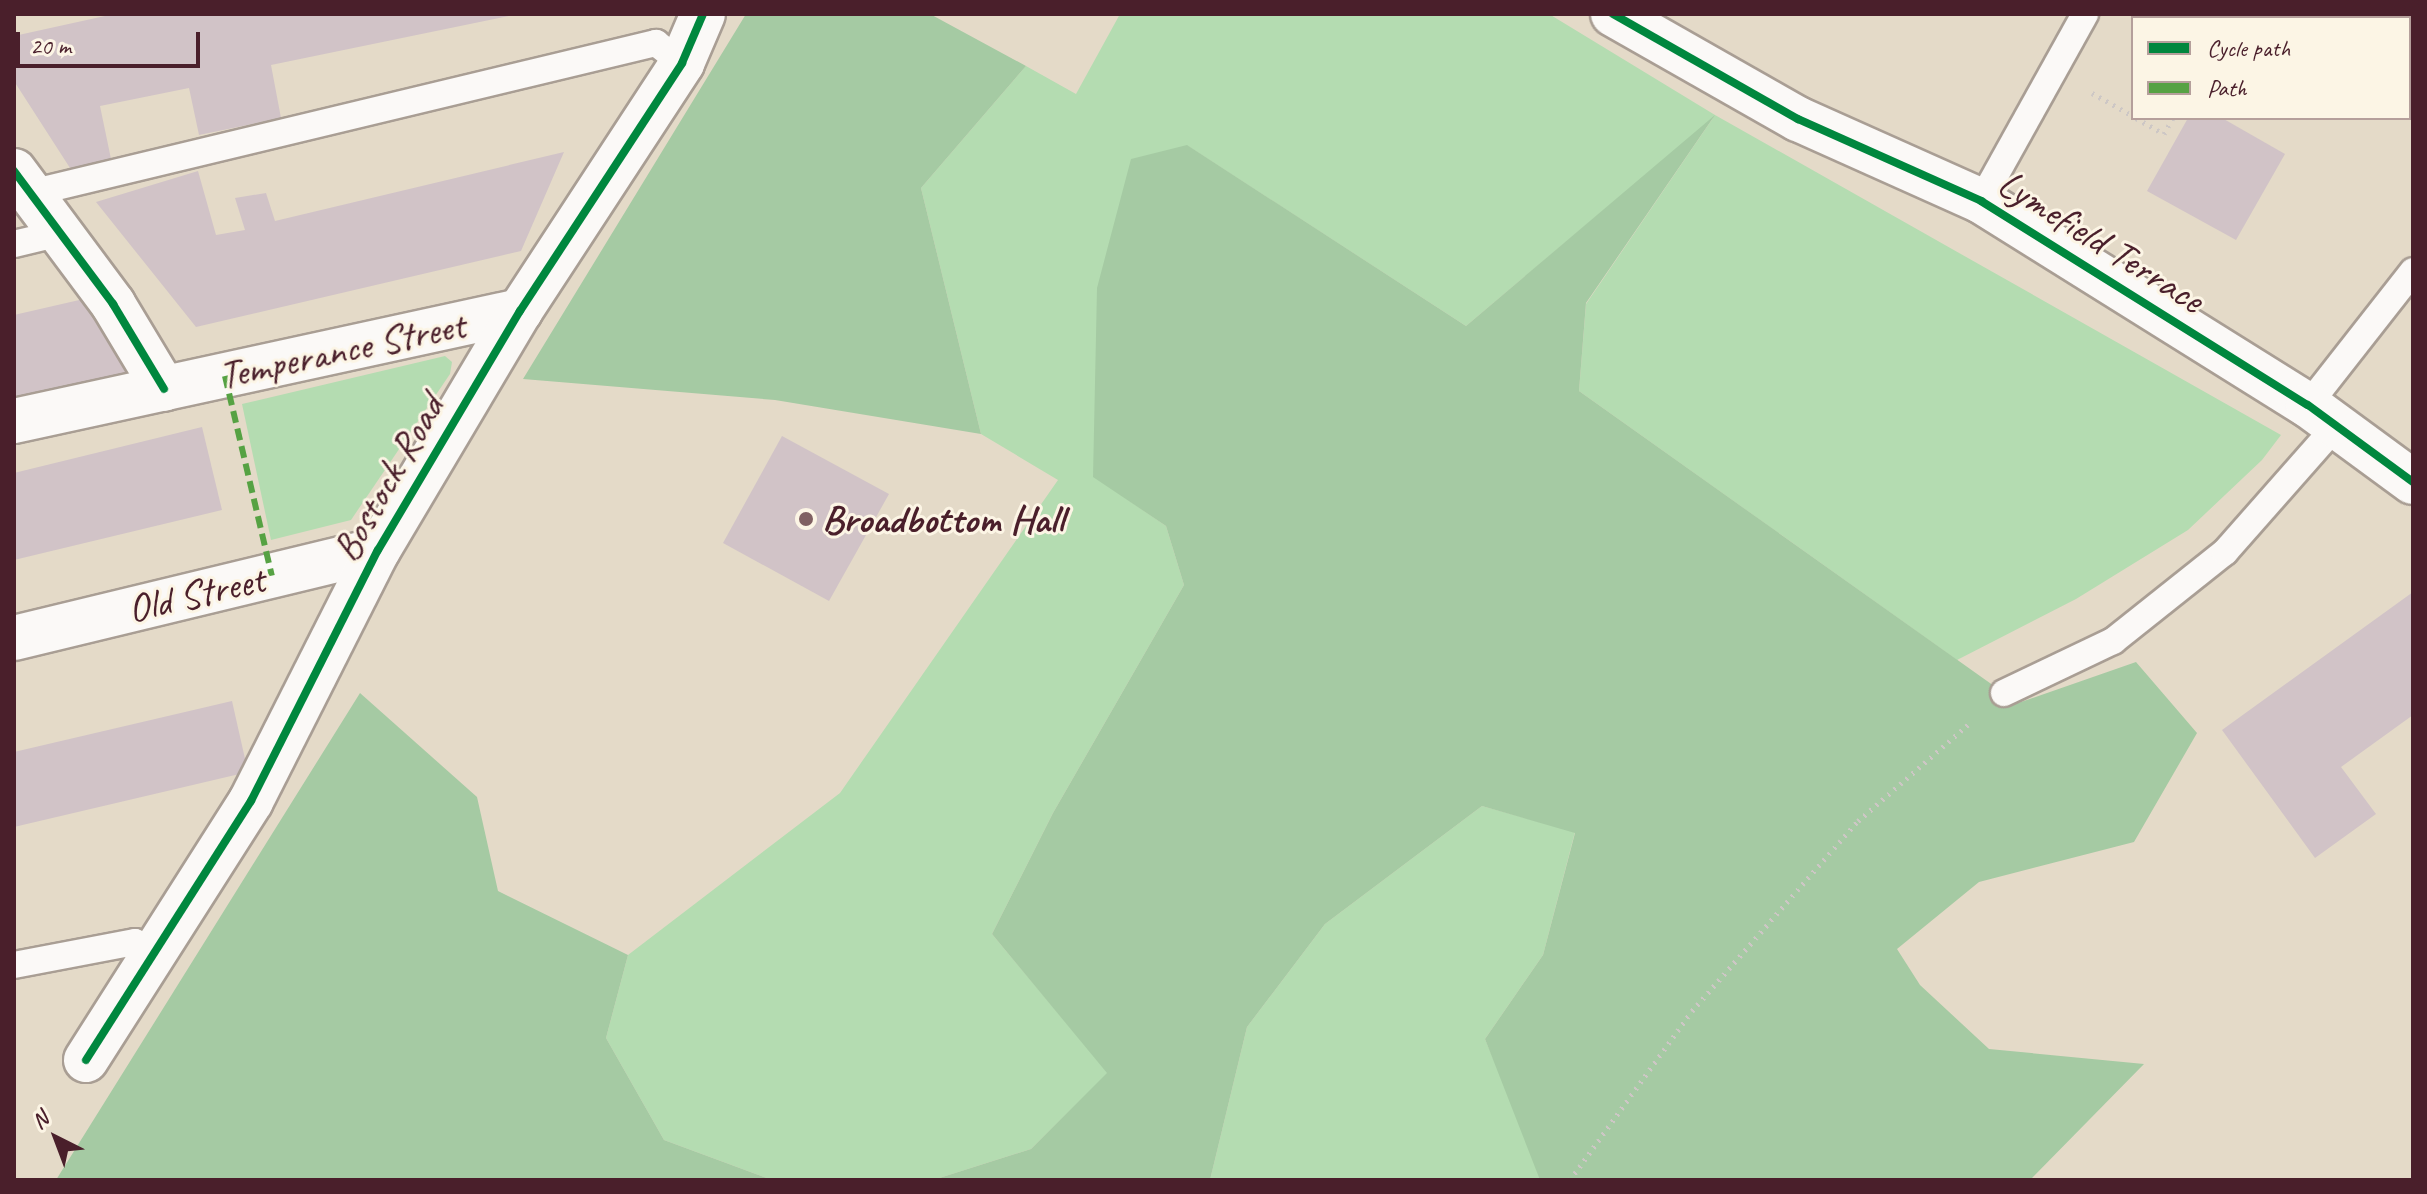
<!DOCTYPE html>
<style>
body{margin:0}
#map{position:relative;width:2427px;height:1194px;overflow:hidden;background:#e4dac8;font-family:Caveat,sans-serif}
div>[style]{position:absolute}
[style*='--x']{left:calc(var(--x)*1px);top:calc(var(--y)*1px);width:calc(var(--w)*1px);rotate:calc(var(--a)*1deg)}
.green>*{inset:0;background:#b4dcb1}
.forest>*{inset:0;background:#a5caa3}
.building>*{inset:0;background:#d1c3c7}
.path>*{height:5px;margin-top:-2.5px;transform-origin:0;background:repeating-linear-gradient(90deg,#cdc7c5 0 2px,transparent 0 8px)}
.roads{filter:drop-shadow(2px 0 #a99e94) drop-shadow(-2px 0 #a99e94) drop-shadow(0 2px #a99e94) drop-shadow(0 -2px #a99e94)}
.service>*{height:26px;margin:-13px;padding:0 13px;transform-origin:13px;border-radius:13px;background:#fbf9f7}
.minor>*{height:44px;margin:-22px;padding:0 22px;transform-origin:22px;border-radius:22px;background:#fbf9f7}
.quiet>*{height:6px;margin-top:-3px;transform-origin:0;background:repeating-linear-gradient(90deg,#56a243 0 12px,transparent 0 18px)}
.cycleway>*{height:8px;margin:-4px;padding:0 4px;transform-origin:4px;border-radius:4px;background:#00873e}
.dots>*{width:22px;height:22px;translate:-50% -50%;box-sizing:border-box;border:4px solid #fcf5e5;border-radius:50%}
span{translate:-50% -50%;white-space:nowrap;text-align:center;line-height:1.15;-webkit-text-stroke:6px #fcf5e5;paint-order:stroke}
.street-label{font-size:40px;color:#4a1f2b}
.poi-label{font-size:40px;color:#4a1f2b;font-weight:700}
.left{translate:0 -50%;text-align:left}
.frame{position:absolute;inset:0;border:16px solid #4a1f2b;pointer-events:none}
.legend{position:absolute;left:2131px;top:16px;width:280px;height:104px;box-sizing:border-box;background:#fcf5e5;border:2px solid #b59f9b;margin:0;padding:10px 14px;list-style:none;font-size:24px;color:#4a1f2b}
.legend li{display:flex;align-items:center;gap:16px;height:40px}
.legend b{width:40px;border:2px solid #b59f9b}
.north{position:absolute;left:16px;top:1098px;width:80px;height:80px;-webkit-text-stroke:6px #fcf5e5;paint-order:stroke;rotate:318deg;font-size:22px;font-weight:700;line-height:32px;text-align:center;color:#4a1f2b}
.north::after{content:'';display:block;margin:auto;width:28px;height:36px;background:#4a1f2b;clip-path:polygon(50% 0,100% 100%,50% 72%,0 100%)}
.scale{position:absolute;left:16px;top:32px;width:184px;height:36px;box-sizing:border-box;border:4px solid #4a1f2b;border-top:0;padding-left:10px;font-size:24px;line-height:28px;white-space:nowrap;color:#4a1f2b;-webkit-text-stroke:6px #fcf5e5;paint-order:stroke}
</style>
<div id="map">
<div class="green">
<i style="clip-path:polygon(1120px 14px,1549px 14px,1715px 115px,2281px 435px,2262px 460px,2188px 530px,2076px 599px,1957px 660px,1579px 391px,1586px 304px,1713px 118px,1466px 326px,1188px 146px,1093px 476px,1166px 526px,1184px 585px,1053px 813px,992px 934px,1108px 1073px,1031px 1149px,933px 1180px,772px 1180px,664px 1140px,606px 1038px,628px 955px,840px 793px,1058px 480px,981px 434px,921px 188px,1026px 66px,1076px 94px)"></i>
<i style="clip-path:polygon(445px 356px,452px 362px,450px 374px,351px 520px,271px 540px,242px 404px)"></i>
<i style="clip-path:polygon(1482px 806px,1575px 832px,1543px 955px,1485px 1039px,1544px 1180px,1210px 1180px,1247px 1027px,1325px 924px)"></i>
</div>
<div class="forest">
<i style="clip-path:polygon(746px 14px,930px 14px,1026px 66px,921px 188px,981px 434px,775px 400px,523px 379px)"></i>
<i style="clip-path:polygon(1715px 115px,1586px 303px,1579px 391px,2018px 703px,2136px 662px,2197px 733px,2134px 842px,1979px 882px,1897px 949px,1920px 985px,1989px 1049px,2144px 1064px,2030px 1180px,1540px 1180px,1485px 1039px,1543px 955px,1575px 833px,1482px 806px,1325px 924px,1247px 1027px,1210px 1180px,933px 1180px,1031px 1149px,1107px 1073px,992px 934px,1053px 813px,1184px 585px,1166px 526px,1093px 477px,1097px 288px,1131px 159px,1187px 145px,1466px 326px)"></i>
<i style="clip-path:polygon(360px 693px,477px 797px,498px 891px,628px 955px,606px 1038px,664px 1140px,772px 1180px,56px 1180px)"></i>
</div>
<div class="building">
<i style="clip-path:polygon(114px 14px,514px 14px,514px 15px,271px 65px,281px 118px,199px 135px,189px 88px,100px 106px,111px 159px,70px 168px,14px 81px,14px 36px)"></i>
<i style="clip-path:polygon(2188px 118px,2222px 118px,2285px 154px,2236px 240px,2147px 191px)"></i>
<i style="clip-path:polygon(564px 152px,521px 251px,196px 327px,96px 202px,198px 171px,216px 235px,245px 230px,235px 198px,266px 193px,275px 221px)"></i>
<i style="clip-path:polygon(88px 298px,137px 370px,14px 397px,14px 315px)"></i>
<i style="clip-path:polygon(202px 427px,222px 510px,14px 560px,14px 473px)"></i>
<i style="clip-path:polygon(782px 436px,889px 494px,829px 601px,723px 543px)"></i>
<i style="clip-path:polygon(2413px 592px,2413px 715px,2341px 767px,2376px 814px,2315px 858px,2222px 730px)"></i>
<i style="clip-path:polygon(232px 701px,248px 772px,14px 827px,14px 752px)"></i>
</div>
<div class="path">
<i style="--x:2231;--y:18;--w:5;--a:-53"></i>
<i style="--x:2092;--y:93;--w:47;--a:29.3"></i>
<i style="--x:2136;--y:118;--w:32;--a:30"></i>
<i style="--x:2164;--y:134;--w:18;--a:-61"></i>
<i style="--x:1570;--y:1180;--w:208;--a:-54.2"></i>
<i style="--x:1692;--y:1011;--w:252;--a:-48.9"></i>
<i style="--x:1858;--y:821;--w:150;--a:-41.2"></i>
</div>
<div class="roads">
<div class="service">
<i style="--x:31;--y:193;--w:643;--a:-13.5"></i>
<i style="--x:656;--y:43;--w:33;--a:38"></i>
<i style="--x:1981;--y:201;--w:214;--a:-60.9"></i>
<i style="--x:14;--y:244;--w:47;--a:-13.4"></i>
<i style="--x:2308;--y:405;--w:170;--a:-51.9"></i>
<i style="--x:2004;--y:693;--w:121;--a:-25.5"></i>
<i style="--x:2113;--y:641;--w:143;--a:-38.5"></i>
<i style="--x:2225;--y:552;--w:169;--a:-48.6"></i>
<i style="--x:14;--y:965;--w:123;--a:-10.8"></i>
<i style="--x:135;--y:942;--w:22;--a:27"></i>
</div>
<div class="minor">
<i style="--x:1613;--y:14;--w:213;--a:29.6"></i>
<i style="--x:1798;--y:119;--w:201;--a:24.1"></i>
<i style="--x:1981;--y:201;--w:385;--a:32"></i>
<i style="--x:2308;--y:405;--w:130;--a:36.3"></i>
<i style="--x:14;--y:171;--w:166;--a:53.3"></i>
<i style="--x:113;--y:304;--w:99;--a:59"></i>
<i style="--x:14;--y:421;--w:518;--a:-12.26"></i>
<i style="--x:14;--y:638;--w:374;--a:-13.6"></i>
<i style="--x:86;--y:1060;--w:307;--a:-57.5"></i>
<i style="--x:251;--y:801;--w:281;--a:-63.2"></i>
<i style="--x:378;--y:550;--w:278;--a:-59.3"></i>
<i style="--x:520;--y:311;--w:296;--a:-56.8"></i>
<i style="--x:682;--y:63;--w:53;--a:-66.8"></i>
</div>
</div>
<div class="quiet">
<i style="--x:225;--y:376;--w:205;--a:76.8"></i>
</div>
<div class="cycleway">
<i style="--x:1613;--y:14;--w:213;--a:29.6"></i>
<i style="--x:1798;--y:119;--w:201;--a:24.1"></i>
<i style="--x:1981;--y:201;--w:385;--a:32"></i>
<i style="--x:2308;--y:405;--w:130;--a:36.3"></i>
<i style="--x:14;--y:171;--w:166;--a:53.3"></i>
<i style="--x:113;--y:304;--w:99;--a:59"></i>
<i style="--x:86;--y:1060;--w:307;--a:-57.5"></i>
<i style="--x:251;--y:801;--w:281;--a:-63.2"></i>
<i style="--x:378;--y:550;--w:278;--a:-59.3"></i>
<i style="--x:520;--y:311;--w:296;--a:-56.8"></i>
<i style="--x:682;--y:63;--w:53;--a:-66.8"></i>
</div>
<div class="dots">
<i style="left:806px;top:519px;background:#806062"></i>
</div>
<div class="street-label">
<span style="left:2101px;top:241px;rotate:32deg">Lymefield Terrace</span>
<span style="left:342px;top:350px;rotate:-12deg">Temperance Street</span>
<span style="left:388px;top:478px;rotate:-60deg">Bostock Road</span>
<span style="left:196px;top:594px;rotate:-13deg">Old Street</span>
</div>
<div class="poi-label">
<span class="left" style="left:822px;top:519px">Broadbottom Hall</span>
</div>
<div class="frame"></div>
<ul class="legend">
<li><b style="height:10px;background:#00873e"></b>Cycle path</li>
<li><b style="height:10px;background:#56a243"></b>Path</li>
</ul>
<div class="north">N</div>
<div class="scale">20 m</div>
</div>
